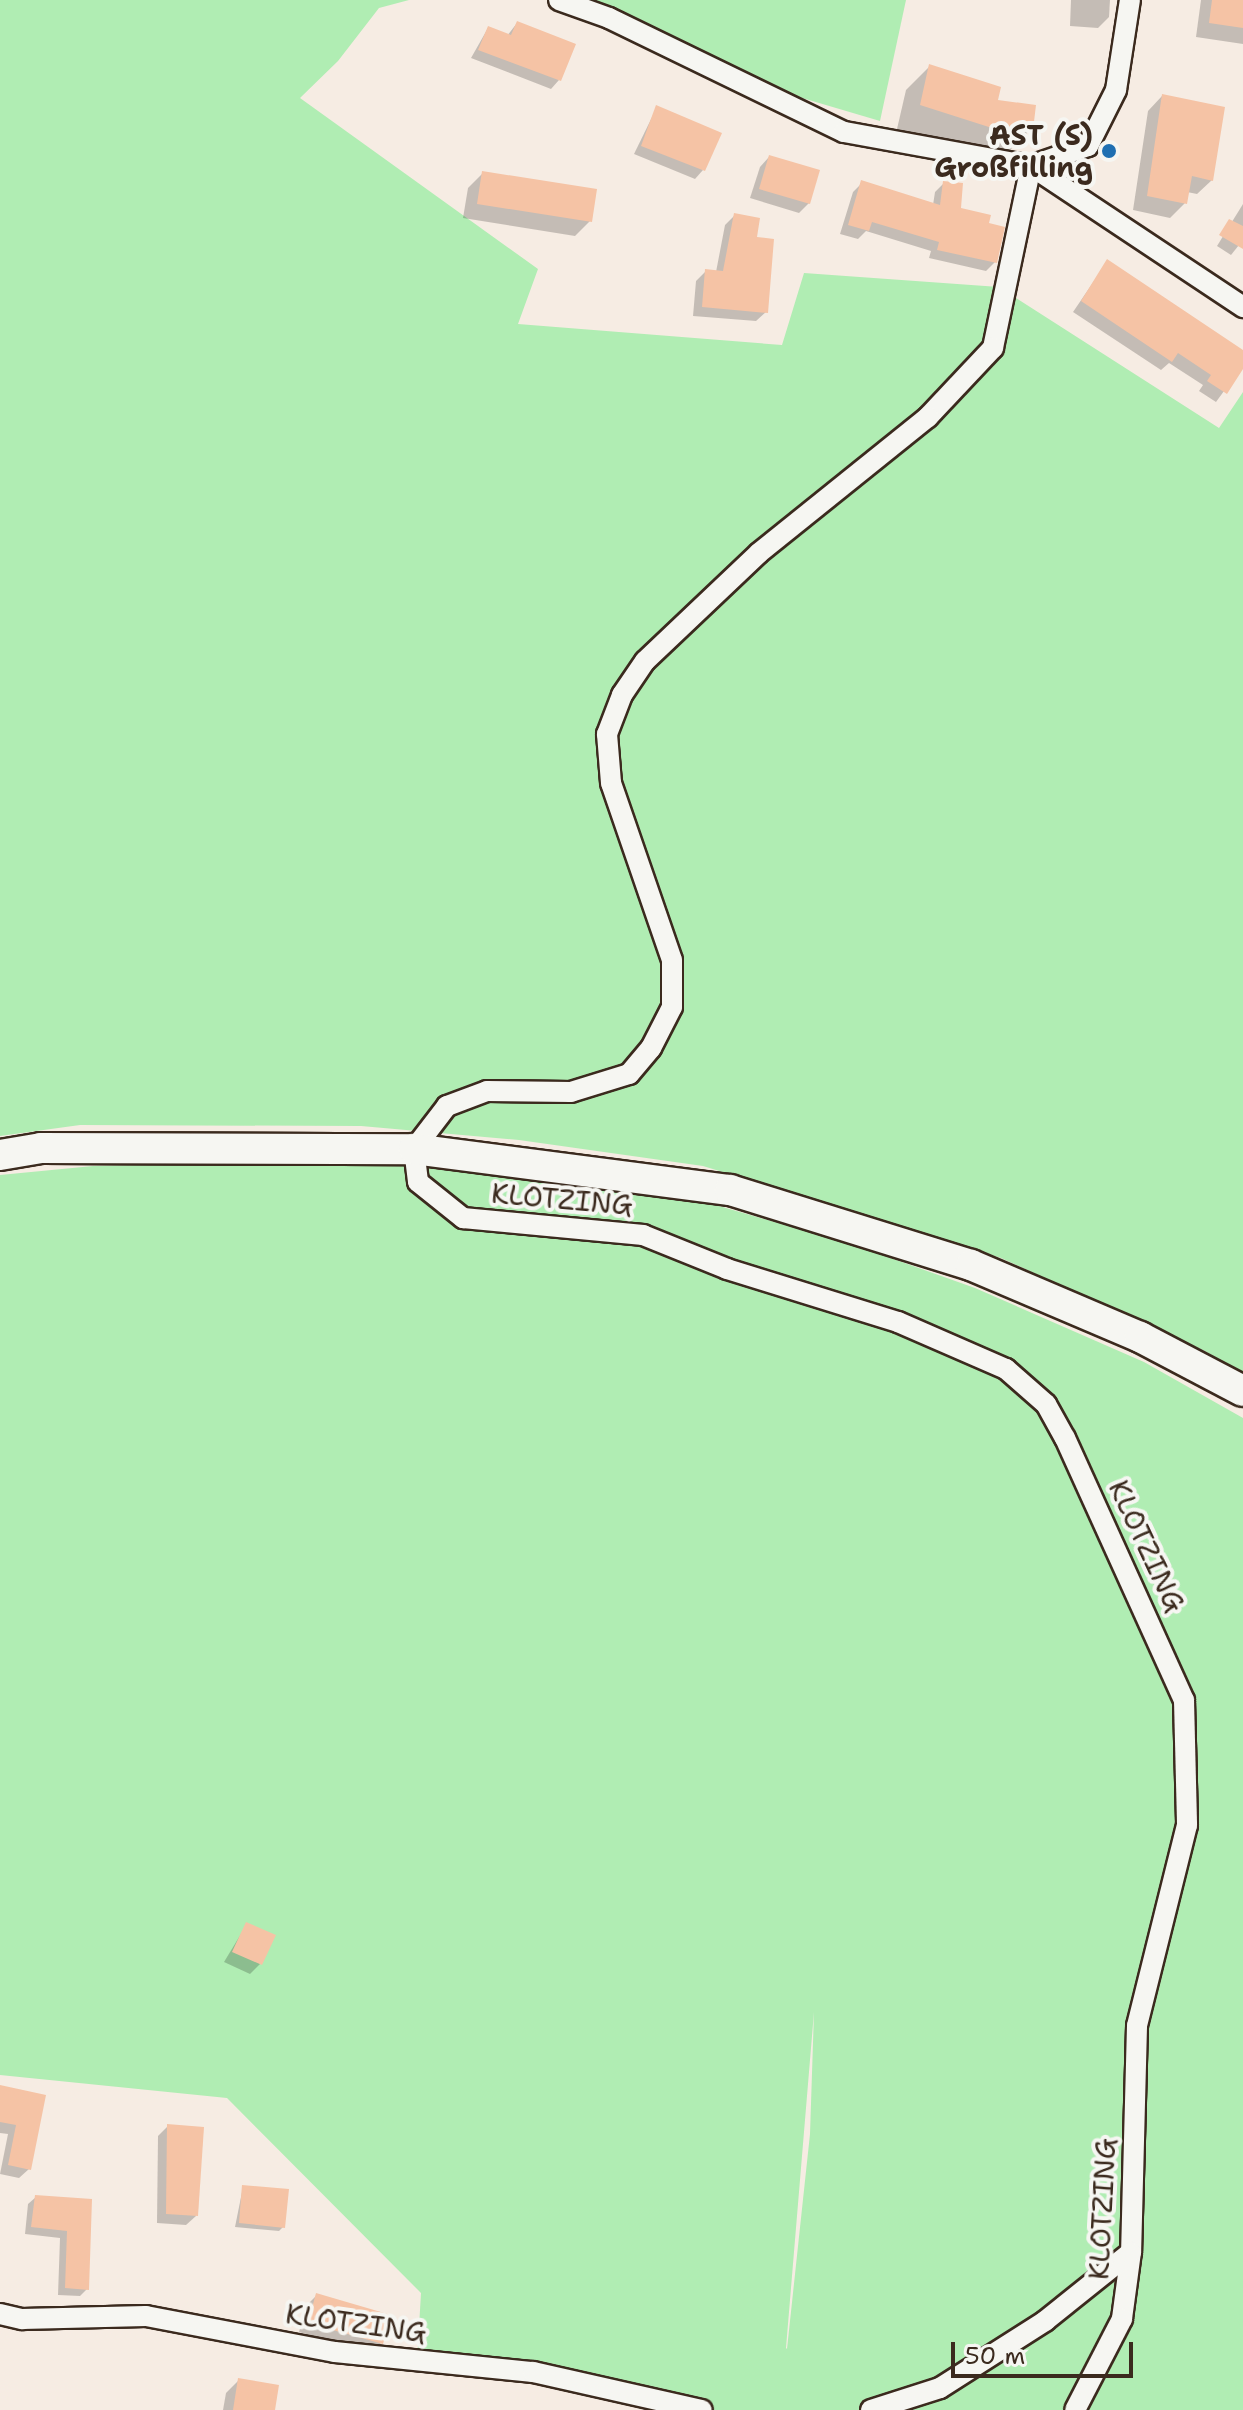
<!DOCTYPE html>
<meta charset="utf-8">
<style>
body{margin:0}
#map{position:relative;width:1243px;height:2410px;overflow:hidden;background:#f6ece3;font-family:"Shantell Sans",sans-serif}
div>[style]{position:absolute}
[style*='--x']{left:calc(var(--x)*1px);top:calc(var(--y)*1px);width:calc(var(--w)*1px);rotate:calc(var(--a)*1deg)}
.green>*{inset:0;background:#b0edb3}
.shadow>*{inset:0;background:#0003}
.building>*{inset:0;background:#f5c3a5}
.roads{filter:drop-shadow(2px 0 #3b2a1e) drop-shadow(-2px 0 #3b2a1e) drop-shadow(0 2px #3b2a1e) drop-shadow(0 -2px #3b2a1e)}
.minor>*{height:20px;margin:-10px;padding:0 10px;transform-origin:10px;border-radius:10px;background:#f6f6f2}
.secondary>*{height:30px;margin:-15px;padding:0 15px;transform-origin:15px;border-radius:15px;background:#f6f6f2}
.dots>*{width:22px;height:22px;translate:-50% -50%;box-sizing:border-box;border:4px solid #f6f6f2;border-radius:50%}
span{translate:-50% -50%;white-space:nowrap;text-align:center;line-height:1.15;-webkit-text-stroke:8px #f6f6f2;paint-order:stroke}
.poi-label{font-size:28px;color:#3b2a1e;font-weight:700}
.right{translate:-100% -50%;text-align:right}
.street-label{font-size:28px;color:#3b2a1e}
.scale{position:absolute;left:951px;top:2342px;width:182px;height:36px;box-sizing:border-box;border:4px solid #3b2a1e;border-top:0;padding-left:10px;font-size:24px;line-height:28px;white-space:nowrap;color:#3b2a1e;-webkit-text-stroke:6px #f6f6f2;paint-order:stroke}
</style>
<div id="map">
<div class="green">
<i style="clip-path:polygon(0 0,409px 0,379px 8px,338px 61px,300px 98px,538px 269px,518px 324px,782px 345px,804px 273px,999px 287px,1219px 428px,1243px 392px,1243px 1374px,1205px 1351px,1001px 1258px,703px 1166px,519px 1140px,361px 1126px,80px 1125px,0 1136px)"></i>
<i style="clip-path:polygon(592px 0,906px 0,880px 121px,765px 87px)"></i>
<i style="clip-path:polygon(evenodd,314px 1161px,473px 1164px,702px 1201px,854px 1245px,975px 1288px,1144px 1362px,1243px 1418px,1243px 2410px,702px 2410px,417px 2361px,421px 2293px,227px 2098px,0 2075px,0 1175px,93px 1166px,314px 1161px,814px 2012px,810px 2134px,787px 2349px,786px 2348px,814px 2012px)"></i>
</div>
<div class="shadow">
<i style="clip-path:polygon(1071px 0,1110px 0,1109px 17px,1098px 28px,1070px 26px)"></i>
<i style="clip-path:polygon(1201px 0,1243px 0,1243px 44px,1196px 37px)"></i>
<i style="clip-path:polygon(517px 23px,559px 80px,551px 89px,471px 58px,488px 28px,507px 36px)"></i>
<i style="clip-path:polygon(930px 66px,996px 102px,1031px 129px,1007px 153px,968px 151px,897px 129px,906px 90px)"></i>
<i style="clip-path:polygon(1162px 96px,1212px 180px,1197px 194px,1187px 192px,1185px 203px,1170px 218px,1133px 210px,1148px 111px)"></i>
<i style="clip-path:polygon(657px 107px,703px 170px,695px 179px,634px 154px)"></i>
<i style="clip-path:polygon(769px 157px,809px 203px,799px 213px,750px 198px,760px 167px)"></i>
<i style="clip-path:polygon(483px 173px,590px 221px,575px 236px,463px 218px,468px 188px)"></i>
<i style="clip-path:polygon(862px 183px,933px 205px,935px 192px,944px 183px,959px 209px,987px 225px,995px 262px,986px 271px,929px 258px,931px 251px,866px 231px,858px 239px,840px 234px,853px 192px)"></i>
<i style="clip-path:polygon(1243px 204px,1243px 240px,1231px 255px,1217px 246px)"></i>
<i style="clip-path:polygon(734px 216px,754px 239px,766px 312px,756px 321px,693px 316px,696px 281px,706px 271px,716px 272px,725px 225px)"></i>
<i style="clip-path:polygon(1107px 262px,1243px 353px,1243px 365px,1216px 402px,1199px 391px,1203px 385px,1169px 363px,1161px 370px,1073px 312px)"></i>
<i style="clip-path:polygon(247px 1924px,260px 1964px,250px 1974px,224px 1962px)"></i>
<i style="clip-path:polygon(0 2087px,43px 2097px,29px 2169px,19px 2178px,0 2174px,8px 2134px,0 2133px)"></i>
<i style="clip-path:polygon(168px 2126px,196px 2216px,186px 2225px,157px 2223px,158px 2136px)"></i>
<i style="clip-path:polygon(243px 2187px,283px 2227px,279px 2231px,235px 2227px)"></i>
<i style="clip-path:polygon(36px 2197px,90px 2201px,87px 2289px,80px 2296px,58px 2295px,60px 2238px,25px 2234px,28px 2204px)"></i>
<i style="clip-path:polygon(317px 2295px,381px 2343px,372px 2352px,299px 2332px,307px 2305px)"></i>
<i style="clip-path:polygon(239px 2380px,273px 2410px,223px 2410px,226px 2393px)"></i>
</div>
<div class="building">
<i style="clip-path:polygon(1212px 0,1243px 0,1243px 28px,1209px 23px)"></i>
<i style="clip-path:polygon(517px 21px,576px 44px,561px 81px,478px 50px,488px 26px,511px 35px)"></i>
<i style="clip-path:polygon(929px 64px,1001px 87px,998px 100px,1036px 105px,1033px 130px,992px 128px,920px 105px)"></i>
<i style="clip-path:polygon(1162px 94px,1225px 107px,1213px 181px,1192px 176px,1187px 204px,1147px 196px)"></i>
<i style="clip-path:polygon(656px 105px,722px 133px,705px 171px,641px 146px)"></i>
<i style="clip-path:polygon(769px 155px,820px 170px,810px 204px,759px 189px)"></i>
<i style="clip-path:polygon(482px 171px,597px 189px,592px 222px,477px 204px)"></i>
<i style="clip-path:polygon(861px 180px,940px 205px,943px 181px,963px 183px,961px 208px,991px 215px,989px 223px,1005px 227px,997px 263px,937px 250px,939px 242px,872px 222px,869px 231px,848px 225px)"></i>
<i style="clip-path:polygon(734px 213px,760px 218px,757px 237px,774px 239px,768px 313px,702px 307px,705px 269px,723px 271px)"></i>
<i style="clip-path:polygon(1229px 219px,1243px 226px,1243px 249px,1219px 235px)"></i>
<i style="clip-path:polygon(1107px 259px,1243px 350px,1243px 369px,1227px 394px,1207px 381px,1211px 375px,1178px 353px,1172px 362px,1081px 301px)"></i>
<i style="clip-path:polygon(246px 1922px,276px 1935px,262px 1965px,232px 1952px)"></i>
<i style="clip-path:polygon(0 2085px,46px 2095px,31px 2170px,8px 2165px,16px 2125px,0 2122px)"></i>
<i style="clip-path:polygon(167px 2124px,204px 2127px,198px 2216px,166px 2214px)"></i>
<i style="clip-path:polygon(242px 2185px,289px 2189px,285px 2228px,239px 2223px)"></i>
<i style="clip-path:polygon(35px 2195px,92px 2199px,89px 2290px,65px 2288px,67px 2231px,31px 2227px)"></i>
<i style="clip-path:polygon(316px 2293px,391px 2315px,383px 2344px,308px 2323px)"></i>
<i style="clip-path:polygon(238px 2378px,279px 2385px,275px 2410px,233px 2410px)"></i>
</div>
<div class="roads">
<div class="minor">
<i style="--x:559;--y:0;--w:53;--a:19.8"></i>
<i style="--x:609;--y:18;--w:261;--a:25.9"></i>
<i style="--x:844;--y:132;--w:190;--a:10.3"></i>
<i style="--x:1031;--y:166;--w:255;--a:33.6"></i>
<i style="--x:1031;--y:166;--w:186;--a:101.8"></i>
<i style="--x:993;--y:348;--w:95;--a:133.3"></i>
<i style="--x:928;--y:417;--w:217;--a:141.2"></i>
<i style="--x:759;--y:553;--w:157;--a:136.5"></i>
<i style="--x:645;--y:661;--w:41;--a:124.1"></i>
<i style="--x:622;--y:695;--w:42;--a:111"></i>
<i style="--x:607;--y:734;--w:49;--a:85.3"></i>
<i style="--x:611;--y:783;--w:187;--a:71"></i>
<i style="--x:672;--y:960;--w:47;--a:90"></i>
<i style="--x:672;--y:1007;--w:46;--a:117.1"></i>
<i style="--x:651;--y:1048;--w:34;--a:130"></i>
<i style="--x:629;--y:1074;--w:61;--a:162.8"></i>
<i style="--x:571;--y:1092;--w:84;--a:-179.3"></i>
<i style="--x:487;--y:1091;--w:43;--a:159.4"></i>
<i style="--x:447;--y:1106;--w:54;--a:127.5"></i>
<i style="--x:414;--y:1149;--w:33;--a:83"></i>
<i style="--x:418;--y:1182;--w:58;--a:38.7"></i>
<i style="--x:463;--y:1218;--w:181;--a:5.4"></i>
<i style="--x:643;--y:1235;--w:91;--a:22"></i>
<i style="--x:727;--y:1269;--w:179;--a:17.2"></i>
<i style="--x:898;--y:1322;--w:118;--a:23.5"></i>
<i style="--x:1006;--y:1369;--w:53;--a:41.2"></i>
<i style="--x:1046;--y:1404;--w:39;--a:61"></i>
<i style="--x:1065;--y:1438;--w:288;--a:65.6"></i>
<i style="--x:1184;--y:1700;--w:125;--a:88.6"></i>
<i style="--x:1187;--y:1825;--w:207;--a:104"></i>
<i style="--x:1137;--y:2026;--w:226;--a:91.5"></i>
<i style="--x:1131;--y:2252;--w:68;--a:97.7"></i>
<i style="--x:1122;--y:2319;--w:102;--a:117.3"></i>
<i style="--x:1031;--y:166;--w:60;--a:-19.3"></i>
<i style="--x:1088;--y:146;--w:63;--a:-63.4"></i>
<i style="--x:1116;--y:90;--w:91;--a:-81.2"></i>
<i style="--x:0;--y:2314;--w:23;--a:13"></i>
<i style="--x:22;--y:2319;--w:124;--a:-1.4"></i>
<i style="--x:146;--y:2316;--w:192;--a:10.8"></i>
<i style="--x:335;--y:2352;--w:199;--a:5.8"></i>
<i style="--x:533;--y:2372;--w:173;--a:12.7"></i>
<i style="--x:871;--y:2410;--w:72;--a:-17.7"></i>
<i style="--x:940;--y:2388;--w:125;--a:-32.5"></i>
<i style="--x:1045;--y:2321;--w:110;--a:-38.7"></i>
</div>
<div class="secondary">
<i style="--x:0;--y:1155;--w:42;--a:-9.7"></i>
<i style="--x:41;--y:1148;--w:373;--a:0.2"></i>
<i style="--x:414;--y:1149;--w:319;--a:7.4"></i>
<i style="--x:730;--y:1190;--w:252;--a:17.3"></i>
<i style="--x:971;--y:1265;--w:184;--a:23.1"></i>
<i style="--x:1140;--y:1337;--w:116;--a:27.7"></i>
</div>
</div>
<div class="dots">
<i style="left:1109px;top:151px;background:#1f6fb2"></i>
</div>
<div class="poi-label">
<span class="right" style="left:1093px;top:151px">AST (S)<br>Großfilling</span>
</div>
<div class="street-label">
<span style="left:562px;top:1199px;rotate:5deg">KLOTZING</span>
<span style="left:1147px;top:1546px;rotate:65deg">KLOTZING</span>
<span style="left:1102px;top:2209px;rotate:-87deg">KLOTZING</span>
<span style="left:356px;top:2323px;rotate:8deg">KLOTZING</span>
</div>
<div class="scale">50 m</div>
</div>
